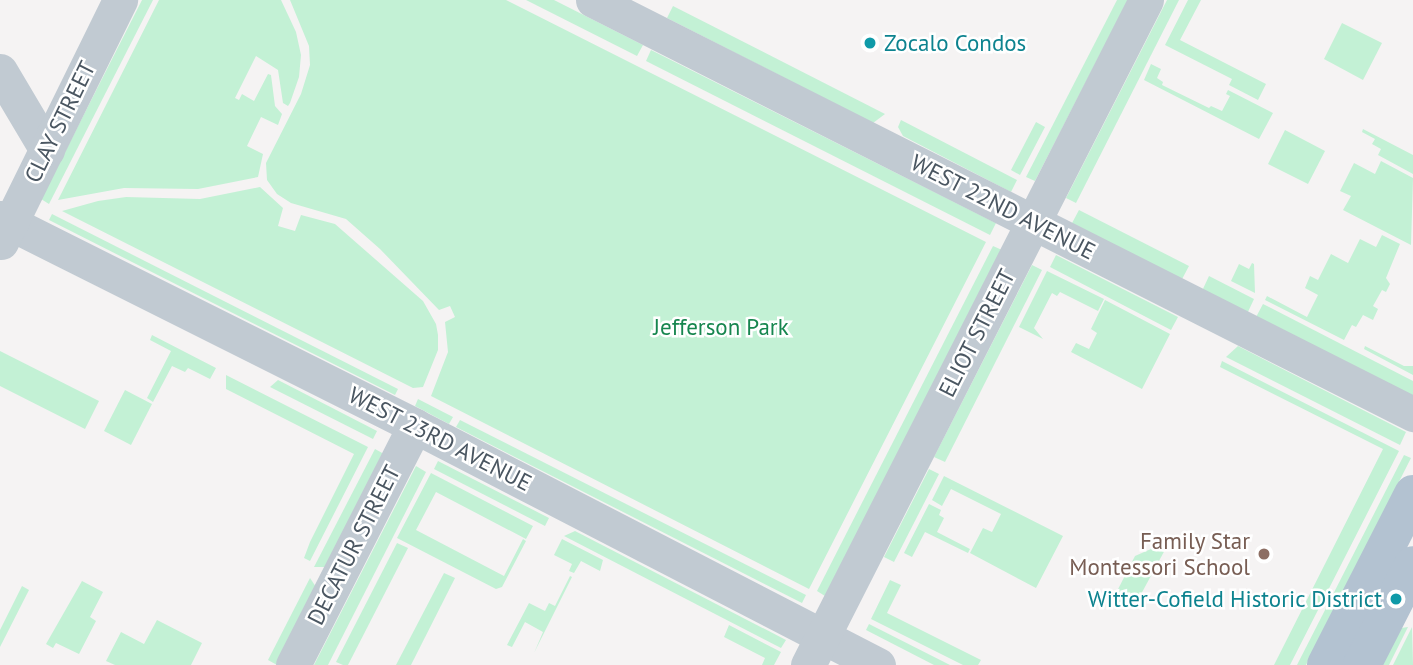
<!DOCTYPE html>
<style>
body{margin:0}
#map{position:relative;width:1413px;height:665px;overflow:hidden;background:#f5f3f3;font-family:"PT Sans",sans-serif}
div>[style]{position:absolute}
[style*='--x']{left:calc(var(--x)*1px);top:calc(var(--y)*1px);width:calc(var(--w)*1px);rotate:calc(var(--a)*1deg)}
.green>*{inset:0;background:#c3f1d5}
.minor>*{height:35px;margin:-17.5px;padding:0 17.5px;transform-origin:17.5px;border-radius:17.5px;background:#c1cad2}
.major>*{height:38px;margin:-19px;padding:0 19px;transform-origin:19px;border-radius:19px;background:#b3c2d1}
.dots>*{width:19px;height:19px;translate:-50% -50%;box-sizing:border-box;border:4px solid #fff;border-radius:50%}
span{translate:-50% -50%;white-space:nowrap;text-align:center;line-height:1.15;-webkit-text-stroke:5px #fff;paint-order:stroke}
.culture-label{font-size:23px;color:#0d838f}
.left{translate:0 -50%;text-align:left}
.right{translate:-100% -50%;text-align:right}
.street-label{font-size:23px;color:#4a5661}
.park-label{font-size:23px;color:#17864f}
.education-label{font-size:23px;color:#785e54}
</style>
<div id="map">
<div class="green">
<i style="clip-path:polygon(142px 0,153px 0,49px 204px,41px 199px)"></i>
<i style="clip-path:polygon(159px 0,281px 0,296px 32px,301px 55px,299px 77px,290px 103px,288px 106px,283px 103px,278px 70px,256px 56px,235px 98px,239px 100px,242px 94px,254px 101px,268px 74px,271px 75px,275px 106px,282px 114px,278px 125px,261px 117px,247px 146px,263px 154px,258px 177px,198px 189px,124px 188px,58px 200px)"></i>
<i style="clip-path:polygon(290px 0,506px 0,986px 242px,809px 589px,431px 396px,448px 352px,445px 322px,455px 317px,450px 306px,439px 310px,380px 249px,346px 219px,291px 203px,277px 194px,267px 180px,266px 163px,301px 94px,310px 65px,309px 46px)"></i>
<i style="clip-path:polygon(526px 0,554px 0,643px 45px,637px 56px)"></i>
<i style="clip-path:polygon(1117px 0,1128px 0,1035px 181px,1026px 177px)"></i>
<i style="clip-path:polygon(1167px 0,1179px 0,1076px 203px,1066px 198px)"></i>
<i style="clip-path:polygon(1188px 0,1201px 0,1180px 40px,1266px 84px,1258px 100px,1229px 85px,1232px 79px,1165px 45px)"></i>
<i style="clip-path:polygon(673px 6px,885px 114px,873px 123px,667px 18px)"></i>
<i style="clip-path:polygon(1342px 23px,1382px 43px,1363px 80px,1324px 59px)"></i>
<i style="clip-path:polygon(651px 50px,996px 223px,990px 235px,646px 61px)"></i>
<i style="clip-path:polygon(1151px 64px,1161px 69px,1157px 78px,1163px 82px,1162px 85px,1209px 108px,1211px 106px,1222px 111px,1230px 96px,1226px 94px,1228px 90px,1273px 113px,1259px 139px,1144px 80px)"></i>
<i style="clip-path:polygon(901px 120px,1017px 180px,1011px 192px,903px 136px,898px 127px)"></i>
<i style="clip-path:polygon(1036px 122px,1045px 127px,1020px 175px,1011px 170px)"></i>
<i style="clip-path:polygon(1363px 129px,1413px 155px,1413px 174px,1378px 155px,1381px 149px,1372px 144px,1375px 139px,1362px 132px)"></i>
<i style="clip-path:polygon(1285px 130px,1325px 151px,1308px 184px,1268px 164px)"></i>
<i style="clip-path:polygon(1381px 161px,1413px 178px,1411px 245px,1343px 210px,1351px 196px,1340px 191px,1354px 163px,1375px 174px)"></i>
<i style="clip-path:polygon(260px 187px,283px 208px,278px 226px,295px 231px,301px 215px,335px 224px,423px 301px,436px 324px,438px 335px,438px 350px,423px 387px,413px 388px,62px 211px,98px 201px,126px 197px,200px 199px)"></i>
<i style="clip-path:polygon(1079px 210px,1189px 266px,1181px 281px,1071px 225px)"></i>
<i style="clip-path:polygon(52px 214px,398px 389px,395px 395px,49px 220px)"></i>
<i style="clip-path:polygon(1382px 235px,1400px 244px,1386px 278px,1390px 284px,1386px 292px,1382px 290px,1373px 306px,1378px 309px,1373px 320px,1363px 315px,1356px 327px,1352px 325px,1344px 340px,1265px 300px,1267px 296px,1307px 317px,1318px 295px,1305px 288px,1310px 276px,1318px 280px,1331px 254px,1348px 263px,1360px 239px,1376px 247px)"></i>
<i style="clip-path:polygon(993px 246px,1002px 250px,825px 596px,817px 591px)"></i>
<i style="clip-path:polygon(1056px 255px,1178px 317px,1171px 330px,1050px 267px)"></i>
<i style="clip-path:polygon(1252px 263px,1254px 264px,1255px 293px,1231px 281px,1239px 264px,1249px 269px)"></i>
<i style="clip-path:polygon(1032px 265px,1042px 270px,945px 462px,934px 457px)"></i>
<i style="clip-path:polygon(1047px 271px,1104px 299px,1098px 311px,1060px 292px,1057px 296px,1052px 293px,1034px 328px,1043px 339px,1019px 327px)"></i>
<i style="clip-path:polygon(1209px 276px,1254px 299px,1247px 314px,1202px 291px)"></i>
<i style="clip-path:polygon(1105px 300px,1170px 334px,1142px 389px,1071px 352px,1076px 343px,1089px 349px,1097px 333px,1091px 329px)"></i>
<i style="clip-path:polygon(1263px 304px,1413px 381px,1413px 399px,1255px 319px)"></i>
<i style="clip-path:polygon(152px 335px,216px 368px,210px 379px,188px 368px,185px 372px,172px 366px,153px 402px,147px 398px,171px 351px,150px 340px)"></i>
<i style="clip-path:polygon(1238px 346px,1406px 432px,1400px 445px,1226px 357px)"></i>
<i style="clip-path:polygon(1365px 346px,1404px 366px,1413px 366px,1413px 375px,1364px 349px)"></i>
<i style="clip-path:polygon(0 351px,99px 401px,85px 429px,0 386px)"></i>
<i style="clip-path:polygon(1222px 361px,1399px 451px,1290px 665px,1274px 665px,1383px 449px,1220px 367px)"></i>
<i style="clip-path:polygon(226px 375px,368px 447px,310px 561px,304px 558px,310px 542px,354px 454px,226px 389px)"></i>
<i style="clip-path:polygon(278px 380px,377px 431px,373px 439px,270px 387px)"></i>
<i style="clip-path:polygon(125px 390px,152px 404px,131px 445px,104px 431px)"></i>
<i style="clip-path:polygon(418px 399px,453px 417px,449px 424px,415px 406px)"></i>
<i style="clip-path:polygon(460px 420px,806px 595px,802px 603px,456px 427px)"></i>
<i style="clip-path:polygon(375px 449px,384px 454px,326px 567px,314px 567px)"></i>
<i style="clip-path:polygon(1404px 455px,1411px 458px,1306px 665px,1297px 665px)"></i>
<i style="clip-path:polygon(438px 461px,549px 518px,545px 526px,434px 469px)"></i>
<i style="clip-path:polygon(416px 466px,426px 472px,328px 665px,314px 665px)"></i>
<i style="clip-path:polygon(929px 469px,939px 474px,894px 562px,884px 557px)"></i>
<i style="clip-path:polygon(431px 473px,533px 526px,526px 539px,436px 492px,416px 530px,504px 576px,523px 539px,526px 541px,502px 587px,496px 589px,397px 538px)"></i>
<i style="clip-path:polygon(944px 476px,1063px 536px,1036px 588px,970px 553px,983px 528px,992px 532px,1001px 514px,951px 489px,942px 506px,932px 500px)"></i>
<i style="clip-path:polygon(929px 504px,941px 510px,939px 515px,944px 518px,937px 532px,970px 549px,968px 553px,925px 532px,912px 557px,904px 553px)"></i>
<i style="clip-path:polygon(575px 531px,786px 640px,781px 648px,564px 536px)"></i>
<i style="clip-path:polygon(562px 539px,603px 560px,600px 571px,581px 561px,574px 573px,569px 571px,572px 564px,554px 555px)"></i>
<i style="clip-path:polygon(397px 543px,408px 548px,348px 665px,343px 665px,336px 662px)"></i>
<i style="clip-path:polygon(1160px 545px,1166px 548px,1133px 609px,1113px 599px,1135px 556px)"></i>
<i style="clip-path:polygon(444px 573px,455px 578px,411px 665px,396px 665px)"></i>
<i style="clip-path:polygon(570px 576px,572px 577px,534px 653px,543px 632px,525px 622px,512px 647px,507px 645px,529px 603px,545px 611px,549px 603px,555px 606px)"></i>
<i style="clip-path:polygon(310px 578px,316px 587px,277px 665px,268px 660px)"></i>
<i style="clip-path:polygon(890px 580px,901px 585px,887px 613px,981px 660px,978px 665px,963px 665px,871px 619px)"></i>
<i style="clip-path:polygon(82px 581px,103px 592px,90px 617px,96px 621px,79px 654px,56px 643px,53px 648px,46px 644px)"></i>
<i style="clip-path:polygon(22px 586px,29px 590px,0 647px,0 630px)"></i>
<i style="clip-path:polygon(157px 620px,202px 643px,191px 665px,115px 665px,106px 661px,121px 632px,144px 644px)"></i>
<i style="clip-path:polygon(869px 624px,950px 665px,934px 665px,866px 630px)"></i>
<i style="clip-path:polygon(729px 625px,781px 652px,774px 665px,762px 665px,765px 658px,724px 637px)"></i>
<i style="clip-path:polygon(1408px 627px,1389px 665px,1377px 665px,1395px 629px)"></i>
<i style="clip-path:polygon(1412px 627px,1413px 665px,1393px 665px)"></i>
</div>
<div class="minor">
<i style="--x:593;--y:0;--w:919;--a:26.79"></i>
<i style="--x:0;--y:71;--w:92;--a:59.3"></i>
<i style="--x:0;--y:218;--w:464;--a:26.6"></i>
<i style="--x:415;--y:426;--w:521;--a:27.3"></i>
<i style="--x:1;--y:242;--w:270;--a:-63.8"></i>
<i style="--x:293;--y:665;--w:268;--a:-63"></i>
<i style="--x:808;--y:665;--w:746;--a:-63.06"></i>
</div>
<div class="major">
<i style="--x:1326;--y:665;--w:192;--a:-63"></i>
<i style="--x:1362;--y:665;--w:112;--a:-63"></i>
</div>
<div class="dots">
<i style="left:870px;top:43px;background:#0f9aa8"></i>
<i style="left:1264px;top:554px;background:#8d6e63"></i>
<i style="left:1396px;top:599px;background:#0f9aa8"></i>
</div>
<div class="culture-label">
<span class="left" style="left:884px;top:43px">Zocalo Condos</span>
<span class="right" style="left:1382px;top:599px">Witter-Cofield Historic District</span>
</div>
<div class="street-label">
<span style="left:60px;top:122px;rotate:-64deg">CLAY STREET</span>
<span style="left:1003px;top:207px;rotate:27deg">WEST 22ND AVENUE</span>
<span style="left:977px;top:333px;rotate:-63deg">ELIOT STREET</span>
<span style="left:440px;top:439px;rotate:27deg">WEST 23RD AVENUE</span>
<span style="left:354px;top:545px;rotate:-63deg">DECATUR STREET</span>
</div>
<div class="park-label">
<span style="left:721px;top:327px">Jefferson Park</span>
</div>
<div class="education-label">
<span class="right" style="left:1250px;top:554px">Family Star<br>Montessori School</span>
</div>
</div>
